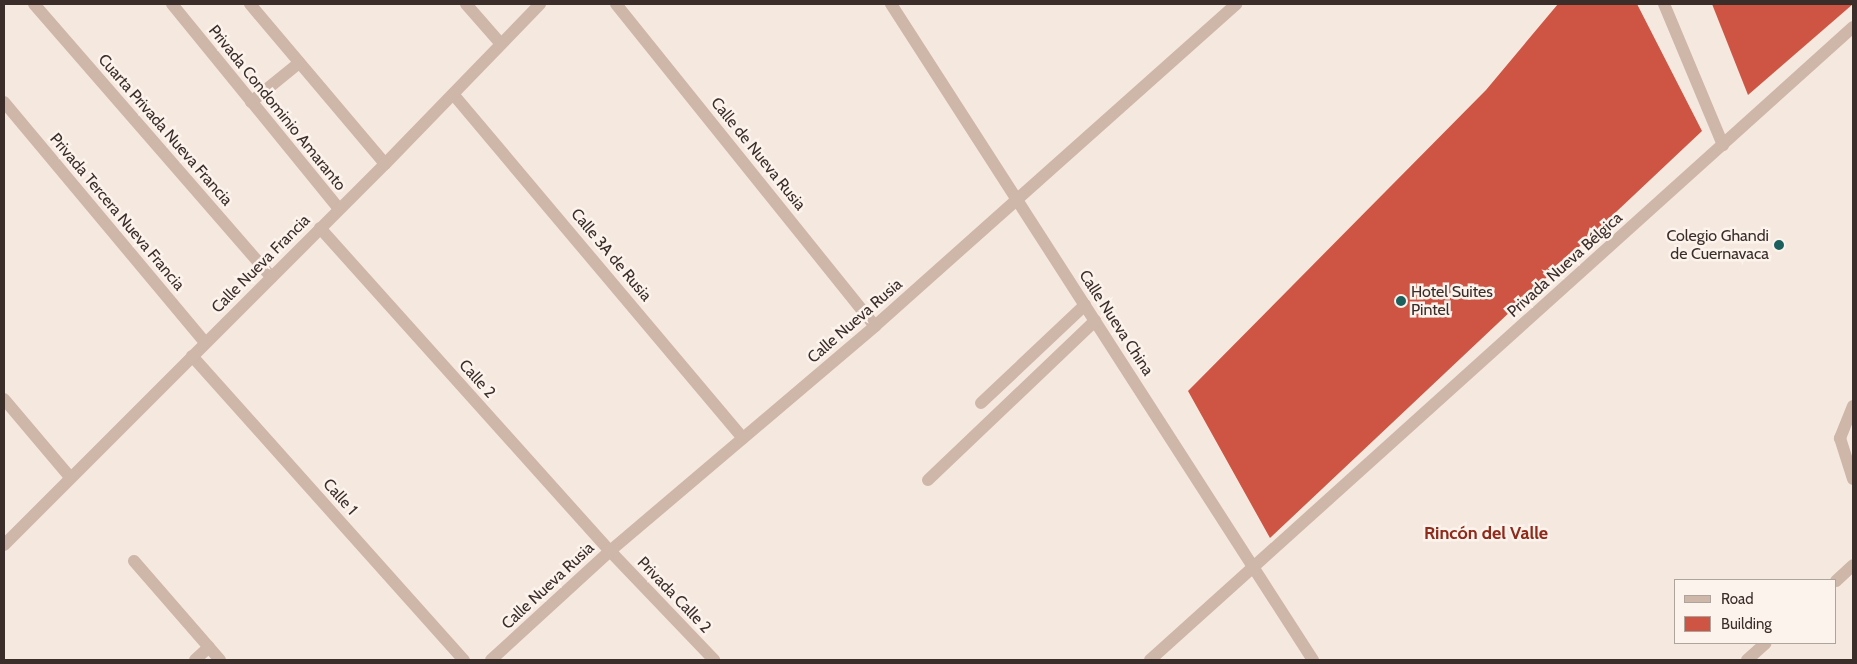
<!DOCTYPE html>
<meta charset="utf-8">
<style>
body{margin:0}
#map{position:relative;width:1857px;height:664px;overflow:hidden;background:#f5e8df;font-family:Cabin,sans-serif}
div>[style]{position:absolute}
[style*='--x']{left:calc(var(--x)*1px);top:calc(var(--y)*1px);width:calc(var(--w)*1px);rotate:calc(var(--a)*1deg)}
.building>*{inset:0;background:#ce5543}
.service>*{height:12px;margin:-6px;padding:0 6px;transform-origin:6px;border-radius:6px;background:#ceb6a9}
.minor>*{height:12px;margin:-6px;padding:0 6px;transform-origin:6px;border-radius:6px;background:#ceb6a9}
.dots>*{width:14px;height:14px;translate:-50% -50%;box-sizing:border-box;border:2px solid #fbf3ec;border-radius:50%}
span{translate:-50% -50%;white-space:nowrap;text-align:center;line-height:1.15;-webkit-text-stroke:5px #fbf3ec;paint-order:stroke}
.street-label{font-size:16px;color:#3b2d2a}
.poi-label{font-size:16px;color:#3b2d2a}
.right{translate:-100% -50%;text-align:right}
.left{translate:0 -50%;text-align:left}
.neighbourhood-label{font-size:18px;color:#902b1c;font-weight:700}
.frame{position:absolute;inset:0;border:5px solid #3b2d2a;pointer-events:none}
.legend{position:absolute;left:1674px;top:579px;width:162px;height:65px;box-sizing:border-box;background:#fbf3ec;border:1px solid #aea49e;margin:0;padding:6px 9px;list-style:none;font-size:15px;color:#3b2d2a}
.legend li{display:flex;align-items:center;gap:10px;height:25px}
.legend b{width:25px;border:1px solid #aea49e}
</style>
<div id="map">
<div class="building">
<i style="clip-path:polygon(1558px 4px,1637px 4px,1702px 131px,1270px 538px,1188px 391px,1486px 90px)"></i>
<i style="clip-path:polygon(1712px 4px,1853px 4px,1748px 95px)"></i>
</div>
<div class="service">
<i style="--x:1664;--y:4;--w:153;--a:67.3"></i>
</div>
<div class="minor">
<i style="--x:34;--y:4;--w:362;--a:49"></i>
<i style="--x:172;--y:4;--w:264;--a:50.8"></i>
<i style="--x:250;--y:4;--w:209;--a:49.8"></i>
<i style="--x:466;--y:4;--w:53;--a:48.8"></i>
<i style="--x:616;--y:4;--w:413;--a:51.2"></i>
<i style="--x:891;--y:4;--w:780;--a:57.25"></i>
<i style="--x:453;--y:94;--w:450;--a:49.9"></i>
<i style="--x:4;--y:102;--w:313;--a:50.1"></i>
<i style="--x:251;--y:102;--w:62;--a:-39.1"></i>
<i style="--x:320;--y:228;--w:434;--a:48.1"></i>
<i style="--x:610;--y:551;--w:151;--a:46.3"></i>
<i style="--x:192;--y:356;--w:408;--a:48.2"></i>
<i style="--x:4;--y:399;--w:102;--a:49.8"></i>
<i style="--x:981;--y:403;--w:143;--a:-43.3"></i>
<i style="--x:1853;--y:406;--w:35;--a:112"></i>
<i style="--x:1840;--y:438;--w:43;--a:72.4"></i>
<i style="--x:928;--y:480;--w:231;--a:-43.6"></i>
<i style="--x:4;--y:545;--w:539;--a:-45"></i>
<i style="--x:385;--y:164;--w:223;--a:-45.9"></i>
<i style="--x:134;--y:561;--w:131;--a:49"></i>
<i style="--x:1836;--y:581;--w:23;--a:-43"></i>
<i style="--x:195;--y:660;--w:19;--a:-43"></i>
<i style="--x:491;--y:660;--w:161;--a:-42.5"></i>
<i style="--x:610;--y:551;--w:348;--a:-40.3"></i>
<i style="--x:875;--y:326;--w:484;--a:-41.7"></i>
<i style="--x:1150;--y:660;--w:946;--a:-42"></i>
<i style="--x:1747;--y:660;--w:25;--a:-42"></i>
</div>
<div class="dots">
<i style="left:1779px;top:245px;background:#1b605d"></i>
<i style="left:1401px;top:301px;background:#1b605d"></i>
</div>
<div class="street-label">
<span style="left:277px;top:108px;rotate:51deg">Privada Condominio Amaranto</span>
<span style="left:165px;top:130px;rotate:49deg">Cuarta Privada Nueva Francia</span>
<span style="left:758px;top:154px;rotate:51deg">Calle de Nueva Rusia</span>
<span style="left:117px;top:212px;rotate:50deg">Privada Tercera Nueva Francia</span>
<span style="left:611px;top:255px;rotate:50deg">Calle 3A de Rusia</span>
<span style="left:261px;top:264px;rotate:-45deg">Calle Nueva Francia</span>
<span style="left:1565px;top:265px;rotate:-42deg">Privada Nueva Bélgica</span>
<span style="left:855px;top:321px;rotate:-41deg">Calle Nueva Rusia</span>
<span style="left:1116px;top:323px;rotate:57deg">Calle Nueva China</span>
<span style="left:477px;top:379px;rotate:48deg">Calle 2</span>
<span style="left:340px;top:497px;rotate:48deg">Calle 1</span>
<span style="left:548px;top:586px;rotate:-43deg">Calle Nueva Rusia</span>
<span style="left:674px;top:595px;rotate:46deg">Privada Calle 2</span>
</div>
<div class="poi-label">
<span class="right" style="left:1769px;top:245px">Colegio Ghandi<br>de Cuernavaca</span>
<span class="left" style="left:1411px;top:301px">Hotel Suites<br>Pintel</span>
</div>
<div class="neighbourhood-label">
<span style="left:1486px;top:533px">Rincón del Valle</span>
</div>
<div class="frame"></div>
<ul class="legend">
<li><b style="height:6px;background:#ceb6a9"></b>Road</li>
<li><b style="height:14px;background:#ce5543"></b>Building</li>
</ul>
</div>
